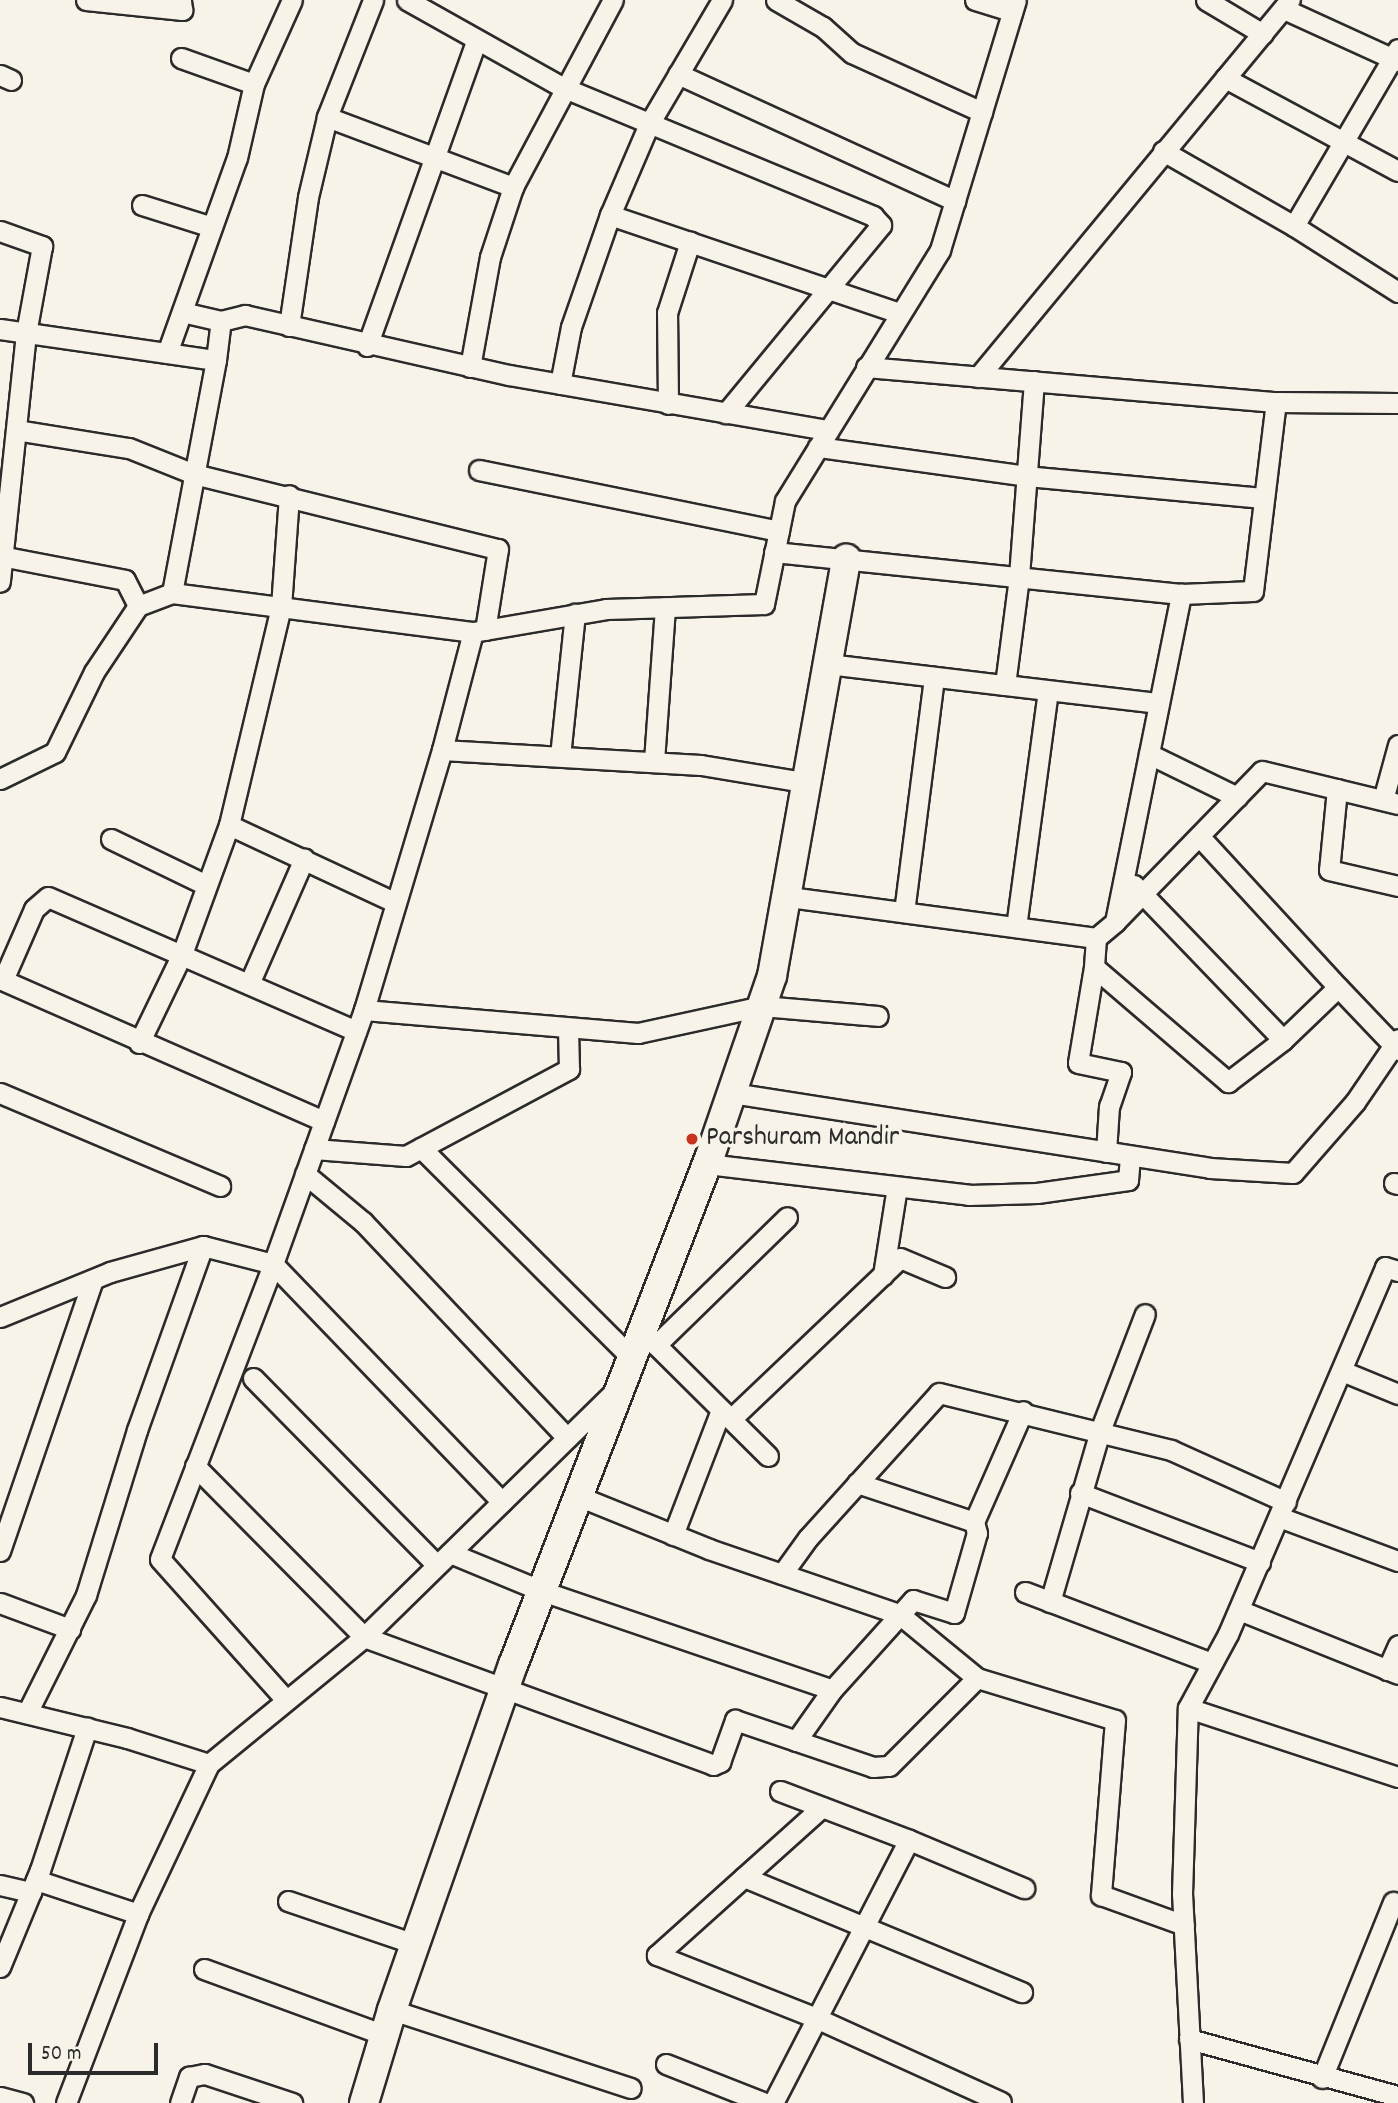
<!DOCTYPE html>
<style>
body{margin:0}
#map{position:relative;width:1398px;height:2103px;overflow:hidden;background:#f7f3e8;font-family:Dekko,sans-serif}
div>[style]{position:absolute}
[style*='--x']{left:calc(var(--x)*1px);top:calc(var(--y)*1px);width:calc(var(--w)*1px);rotate:calc(var(--a)*1deg)}
.roads{filter:drop-shadow(2px 0 #2b2b2b) drop-shadow(-2px 0 #2b2b2b) drop-shadow(0 2px #2b2b2b) drop-shadow(0 -2px #2b2b2b)}
.street>*{height:19px;margin:-9.5px;padding:0 9.5px;transform-origin:9.5px;border-radius:9.5px;background:#f7f3e8}
.secondary>*{height:28px;margin:-14px;padding:0 14px;transform-origin:14px;border-radius:14px;background:#f7f3e8}
.dots>*{width:19px;height:19px;translate:-50% -50%;box-sizing:border-box;border:4px solid #f7f3e8;border-radius:50%}
span{translate:-50% -50%;white-space:nowrap;text-align:center;line-height:1.15;-webkit-text-stroke:7px #f7f3e8;paint-order:stroke}
.poi-label{font-size:28px;color:#2b2b2b}
.left{translate:0 -50%;text-align:left}
.scale{position:absolute;left:28px;top:2043px;width:130px;height:32px;box-sizing:border-box;border:4px solid #2b2b2b;border-top:0;padding-left:9px;font-size:21px;line-height:24px;white-space:nowrap;color:#2b2b2b;-webkit-text-stroke:5px #f7f3e8;paint-order:stroke}
</style>
<div id="map">
<div class="roads">
<div class="street">
<i style="--x:86;--y:0;--w:97;--a:5.9"></i>
<i style="--x:182;--y:10;--w:10;--a:-96"></i>
<i style="--x:407;--y:0;--w:178;--a:29.3"></i>
<i style="--x:562;--y:87;--w:337;--a:22.5"></i>
<i style="--x:873;--y:216;--w:12;--a:48"></i>
<i style="--x:881;--y:225;--w:244;--a:129.5"></i>
<i style="--x:776;--y:0;--w:54;--a:29.9"></i>
<i style="--x:823;--y:27;--w:39;--a:42"></i>
<i style="--x:852;--y:53;--w:143;--a:24.4"></i>
<i style="--x:975;--y:0;--w:39;--a:17"></i>
<i style="--x:1206;--y:0;--w:66;--a:30.8"></i>
<i style="--x:1284;--y:9;--w:125;--a:24.5"></i>
<i style="--x:181;--y:58;--w:77;--a:19.6"></i>
<i style="--x:678;--y:74;--w:305;--a:24.6"></i>
<i style="--x:0;--y:75;--w:12;--a:24"></i>
<i style="--x:1225;--y:78;--w:196;--a:28.3"></i>
<i style="--x:327;--y:117;--w:199;--a:20.6"></i>
<i style="--x:1163;--y:151;--w:151;--a:29.8"></i>
<i style="--x:1294;--y:226;--w:205;--a:-59.6"></i>
<i style="--x:142;--y:205;--w:73;--a:17.4"></i>
<i style="--x:610;--y:215;--w:306;--a:18.7"></i>
<i style="--x:1294;--y:226;--w:123;--a:32.4"></i>
<i style="--x:0;--y:231;--w:45;--a:19.7"></i>
<i style="--x:42;--y:246;--w:88;--a:100.4"></i>
<i style="--x:26;--y:333;--w:250;--a:96"></i>
<i style="--x:182;--y:312;--w:40;--a:13"></i>
<i style="--x:289;--y:326;--w:130;--a:-81.6"></i>
<i style="--x:308;--y:197;--w:82;--a:-76.6"></i>
<i style="--x:327;--y:117;--w:126;--a:-68.5"></i>
<i style="--x:0;--y:329;--w:218;--a:8.2"></i>
<i style="--x:216;--y:360;--w:39;--a:-83"></i>
<i style="--x:221;--y:321;--w:25;--a:-14"></i>
<i style="--x:245;--y:315;--w:271;--a:12.8"></i>
<i style="--x:509;--y:375;--w:324;--a:9.8"></i>
<i style="--x:367;--y:346;--w:324;--a:-70.3"></i>
<i style="--x:167;--y:353;--w:207;--a:-70.3"></i>
<i style="--x:237;--y:158;--w:76;--a:-77.1"></i>
<i style="--x:254;--y:84;--w:92;--a:-65.7"></i>
<i style="--x:216;--y:360;--w:237;--a:100.7"></i>
<i style="--x:172;--y:593;--w:304;--a:7.4"></i>
<i style="--x:473;--y:632;--w:135;--a:-9.8"></i>
<i style="--x:606;--y:609;--w:158;--a:-1.8"></i>
<i style="--x:764;--y:604;--w:105;--a:-78.5"></i>
<i style="--x:785;--y:501;--w:295;--a:-58.3"></i>
<i style="--x:940;--y:250;--w:261;--a:-73.1"></i>
<i style="--x:470;--y:367;--w:112;--a:-79.7"></i>
<i style="--x:490;--y:257;--w:74;--a:-71.8"></i>
<i style="--x:513;--y:187;--w:212;--a:-61.9"></i>
<i style="--x:866;--y:367;--w:411;--a:4.9"></i>
<i style="--x:1276;--y:402;--w:122;--a:0.5"></i>
<i style="--x:978;--y:377;--w:489;--a:-50.4"></i>
<i style="--x:1034;--y:381;--w:197;--a:94.4"></i>
<i style="--x:1019;--y:577;--w:109;--a:97.4"></i>
<i style="--x:1005;--y:685;--w:155;--a:6.7"></i>
<i style="--x:560;--y:384;--w:58;--a:-79.1"></i>
<i style="--x:571;--y:327;--w:119;--a:-70.8"></i>
<i style="--x:610;--y:215;--w:99;--a:-66.8"></i>
<i style="--x:649;--y:124;--w:144;--a:-59.5"></i>
<i style="--x:668;--y:404;--w:91;--a:-90.6"></i>
<i style="--x:667;--y:313;--w:75;--a:-72.1"></i>
<i style="--x:16;--y:430;--w:114;--a:9.1"></i>
<i style="--x:129;--y:448;--w:70;--a:21.8"></i>
<i style="--x:194;--y:474;--w:313;--a:13.9"></i>
<i style="--x:498;--y:549;--w:82;--a:99.1"></i>
<i style="--x:818;--y:447;--w:210;--a:7.9"></i>
<i style="--x:1026;--y:476;--w:239;--a:5.3"></i>
<i style="--x:479;--y:470;--w:306;--a:11.5"></i>
<i style="--x:774;--y:552;--w:409;--a:5.9"></i>
<i style="--x:1181;--y:594;--w:72;--a:-2.4"></i>
<i style="--x:1253;--y:591;--w:190;--a:-83.1"></i>
<i style="--x:6;--y:557;--w:121;--a:10.9"></i>
<i style="--x:125;--y:580;--w:29;--a:63"></i>
<i style="--x:828;--y:664;--w:178;--a:6.8"></i>
<i style="--x:442;--y:750;--w:122;--a:-75.3"></i>
<i style="--x:1149;--y:754;--w:98;--a:26"></i>
<i style="--x:560;--y:756;--w:143;--a:-84"></i>
<i style="--x:654;--y:761;--w:154;--a:-85.9"></i>
<i style="--x:0;--y:779;--w:61;--a:-26.1"></i>
<i style="--x:55;--y:752;--w:89;--a:-64"></i>
<i style="--x:94;--y:672;--w:79;--a:-56.3"></i>
<i style="--x:138;--y:606;--w:36;--a:-21"></i>
<i style="--x:1337;--y:789;--w:81;--a:95.6"></i>
<i style="--x:1329;--y:870;--w:71;--a:13.1"></i>
<i style="--x:1383;--y:800;--w:57;--a:-74.7"></i>
<i style="--x:229;--y:825;--w:184;--a:25"></i>
<i style="--x:1199;--y:836;--w:205;--a:47.4"></i>
<i style="--x:111;--y:839;--w:106;--a:25.8"></i>
<i style="--x:1134;--y:885;--w:215;--a:46.1"></i>
<i style="--x:789;--y:897;--w:310;--a:7.6"></i>
<i style="--x:1096;--y:938;--w:25;--a:-40"></i>
<i style="--x:1115;--y:922;--w:335;--a:-78.6"></i>
<i style="--x:904;--y:912;--w:237;--a:-82.7"></i>
<i style="--x:1116;--y:921;--w:209;--a:-45.8"></i>
<i style="--x:1262;--y:771;--w:140;--a:13.6"></i>
<i style="--x:1016;--y:927;--w:238;--a:-82.3"></i>
<i style="--x:1096;--y:938;--w:29;--a:94"></i>
<i style="--x:1094;--y:967;--w:177;--a:40.6"></i>
<i style="--x:1228;--y:1082;--w:69;--a:-37.4"></i>
<i style="--x:1283;--y:1040;--w:76;--a:-43.9"></i>
<i style="--x:1338;--y:987;--w:87;--a:46.4"></i>
<i style="--x:1094;--y:967;--w:97;--a:99.5"></i>
<i style="--x:1078;--y:1063;--w:44;--a:11.8"></i>
<i style="--x:1121;--y:1072;--w:36;--a:109"></i>
<i style="--x:1109;--y:1106;--w:46;--a:93.7"></i>
<i style="--x:0;--y:979;--w:354;--a:23.7"></i>
<i style="--x:3;--y:980;--w:77;--a:-66.4"></i>
<i style="--x:34;--y:909;--w:18;--a:-41"></i>
<i style="--x:48;--y:897;--w:336;--a:23.5"></i>
<i style="--x:249;--y:984;--w:137;--a:-66.3"></i>
<i style="--x:364;--y:1010;--w:271;--a:-73.3"></i>
<i style="--x:442;--y:750;--w:259;--a:3.3"></i>
<i style="--x:701;--y:765;--w:109;--a:9.5"></i>
<i style="--x:139;--y:1043;--w:99;--a:-64.2"></i>
<i style="--x:182;--y:954;--w:137;--a:-70"></i>
<i style="--x:229;--y:825;--w:224;--a:-76.6"></i>
<i style="--x:281;--y:607;--w:112;--a:-85.9"></i>
<i style="--x:0;--y:1093;--w:239;--a:22.9"></i>
<i style="--x:732;--y:1093;--w:484;--a:8.9"></i>
<i style="--x:1210;--y:1168;--w:83;--a:3.4"></i>
<i style="--x:1293;--y:1173;--w:94;--a:-48.9"></i>
<i style="--x:1355;--y:1102;--w:76;--a:-55.7"></i>
<i style="--x:421;--y:1148;--w:298;--a:44.9"></i>
<i style="--x:314;--y:1149;--w:92;--a:4.4"></i>
<i style="--x:406;--y:1156;--w:185;--a:-28.1"></i>
<i style="--x:569;--y:1069;--w:41;--a:-91.4"></i>
<i style="--x:707;--y:1164;--w:264;--a:6.7"></i>
<i style="--x:969;--y:1195;--w:68;--a:-1.7"></i>
<i style="--x:1037;--y:1193;--w:92;--a:-8.1"></i>
<i style="--x:1128;--y:1180;--w:24;--a:-85"></i>
<i style="--x:305;--y:1174;--w:75;--a:39.6"></i>
<i style="--x:363;--y:1222;--w:297;--a:46.6"></i>
<i style="--x:1394;--y:1183;--w:4;--a:14"></i>
<i style="--x:883;--y:1275;--w:89;--a:-81"></i>
<i style="--x:0;--y:1317;--w:119;--a:-22.2"></i>
<i style="--x:110;--y:1272;--w:97;--a:-15.6"></i>
<i style="--x:203;--y:1246;--w:72;--a:14.4"></i>
<i style="--x:273;--y:1264;--w:270;--a:-70.3"></i>
<i style="--x:364;--y:1010;--w:275;--a:4.8"></i>
<i style="--x:638;--y:1033;--w:127;--a:-12.3"></i>
<i style="--x:762;--y:1006;--w:116;--a:4.9"></i>
<i style="--x:648;--y:1337;--w:169;--a:44.8"></i>
<i style="--x:656;--y:1345;--w:183;--a:-44.3"></i>
<i style="--x:1342;--y:1371;--w:61;--a:22.3"></i>
<i style="--x:253;--y:1378;--w:262;--a:45.5"></i>
<i style="--x:731;--y:1419;--w:233;--a:-43.6"></i>
<i style="--x:900;--y:1258;--w:49;--a:22.9"></i>
<i style="--x:195;--y:1466;--w:240;--a:45.3"></i>
<i style="--x:364;--y:1637;--w:350;--a:-44.4"></i>
<i style="--x:857;--y:1483;--w:123;--a:18.4"></i>
<i style="--x:974;--y:1522;--w:121;--a:-66.2"></i>
<i style="--x:1080;--y:1493;--w:193;--a:21"></i>
<i style="--x:578;--y:1496;--w:141;--a:22"></i>
<i style="--x:709;--y:1549;--w:201;--a:18.9"></i>
<i style="--x:899;--y:1614;--w:101;--a:39.4"></i>
<i style="--x:977;--y:1678;--w:144;--a:16.9"></i>
<i style="--x:1115;--y:1720;--w:176;--a:94.6"></i>
<i style="--x:1101;--y:1895;--w:88;--a:19.9"></i>
<i style="--x:1279;--y:1517;--w:127;--a:20.3"></i>
<i style="--x:673;--y:1535;--w:134;--a:-69"></i>
<i style="--x:0;--y:1551;--w:287;--a:-71.1"></i>
<i style="--x:450;--y:1553;--w:100;--a:22.4"></i>
<i style="--x:542;--y:1591;--w:306;--a:18.8"></i>
<i style="--x:782;--y:1574;--w:44;--a:-54.2"></i>
<i style="--x:808;--y:1538;--w:195;--a:-47.9"></i>
<i style="--x:939;--y:1393;--w:239;--a:13.8"></i>
<i style="--x:1171;--y:1450;--w:126;--a:24.3"></i>
<i style="--x:1025;--y:1592;--w:200;--a:20.8"></i>
<i style="--x:1050;--y:1602;--w:178;--a:-73.7"></i>
<i style="--x:1100;--y:1431;--w:125;--a:-69"></i>
<i style="--x:0;--y:1603;--w:75;--a:20.4"></i>
<i style="--x:1239;--y:1610;--w:171;--a:21.9"></i>
<i style="--x:1387;--y:1670;--w:27;--a:-66"></i>
<i style="--x:286;--y:1700;--w:189;--a:-131.8"></i>
<i style="--x:160;--y:1559;--w:316;--a:-69"></i>
<i style="--x:273;--y:1264;--w:330;--a:46.1"></i>
<i style="--x:0;--y:1707;--w:131;--a:13.7"></i>
<i style="--x:127;--y:1738;--w:86;--a:17.6"></i>
<i style="--x:209;--y:1764;--w:200;--a:-39.3"></i>
<i style="--x:364;--y:1637;--w:372;--a:20.1"></i>
<i style="--x:713;--y:1765;--w:8;--a:-23"></i>
<i style="--x:720;--y:1762;--w:45;--a:-70.3"></i>
<i style="--x:735;--y:1720;--w:146;--a:18.8"></i>
<i style="--x:873;--y:1767;--w:16;--a:-4"></i>
<i style="--x:889;--y:1766;--w:124;--a:-45"></i>
<i style="--x:1188;--y:1708;--w:221;--a:18.2"></i>
<i style="--x:27;--y:1713;--w:132;--a:-63.4"></i>
<i style="--x:86;--y:1595;--w:173;--a:-72.8"></i>
<i style="--x:137;--y:1430;--w:195;--a:-70.3"></i>
<i style="--x:796;--y:1741;--w:62;--a:-54.8"></i>
<i style="--x:832;--y:1690;--w:121;--a:-48"></i>
<i style="--x:913;--y:1600;--w:43;--a:17.6"></i>
<i style="--x:954;--y:1613;--w:83;--a:-74"></i>
<i style="--x:977;--y:1533;--w:11;--a:-105"></i>
<i style="--x:780;--y:1791;--w:138;--a:20.8"></i>
<i style="--x:822;--y:1807;--w:222;--a:138.1"></i>
<i style="--x:657;--y:1955;--w:171;--a:21.6"></i>
<i style="--x:816;--y:2018;--w:203;--a:24.4"></i>
<i style="--x:744;--y:1877;--w:301;--a:22.5"></i>
<i style="--x:36;--y:1880;--w:108;--a:18.4"></i>
<i style="--x:0;--y:1885;--w:32;--a:13"></i>
<i style="--x:288;--y:1901;--w:133;--a:18.8"></i>
<i style="--x:0;--y:1967;--w:105;--a:-67.6"></i>
<i style="--x:40;--y:1870;--w:150;--a:-71.7"></i>
<i style="--x:204;--y:1969;--w:192;--a:20.1"></i>
<i style="--x:392;--y:2010;--w:251;--a:18.1"></i>
<i style="--x:1189;--y:2039;--w:217;--a:15.3"></i>
<i style="--x:666;--y:2064;--w:106;--a:21.5"></i>
<i style="--x:1322;--y:2078;--w:190;--a:-68"></i>
<i style="--x:0;--y:2097;--w:24;--a:15"></i>
<i style="--x:66;--y:2103;--w:202;--a:-69.1"></i>
<i style="--x:138;--y:1914;--w:166;--a:-64.7"></i>
<i style="--x:180;--y:2103;--w:28;--a:-71"></i>
<i style="--x:189;--y:2077;--w:16;--a:-11"></i>
<i style="--x:205;--y:2074;--w:92;--a:18.4"></i>
<i style="--x:773;--y:2103;--w:296;--a:-62.7"></i>
<i style="--x:909;--y:1840;--w:125;--a:22.7"></i>
<i style="--x:1193;--y:2103;--w:209;--a:-93"></i>
<i style="--x:1182;--y:1894;--w:186;--a:-88.2"></i>
<i style="--x:1188;--y:1708;--w:84;--a:-61.6"></i>
<i style="--x:1228;--y:1634;--w:399;--a:-66.8"></i>
<i style="--x:1385;--y:1267;--w:14;--a:17"></i>
</div>
<div class="secondary">
<i style="--x:364;--y:2103;--w:97;--a:-73.2"></i>
<i style="--x:392;--y:2010;--w:366;--a:-70.7"></i>
<i style="--x:513;--y:1665;--w:546;--a:-68.84"></i>
<i style="--x:710;--y:1156;--w:190;--a:-71"></i>
<i style="--x:772;--y:976;--w:424;--a:-79.9"></i>
</div>
</div>
<div class="dots">
<i style="left:692px;top:1139px;background:#c8321e"></i>
</div>
<div class="poi-label">
<span class="left" style="left:706px;top:1139px">Parshuram Mandir</span>
</div>
<div class="scale">50 m</div>
</div>
